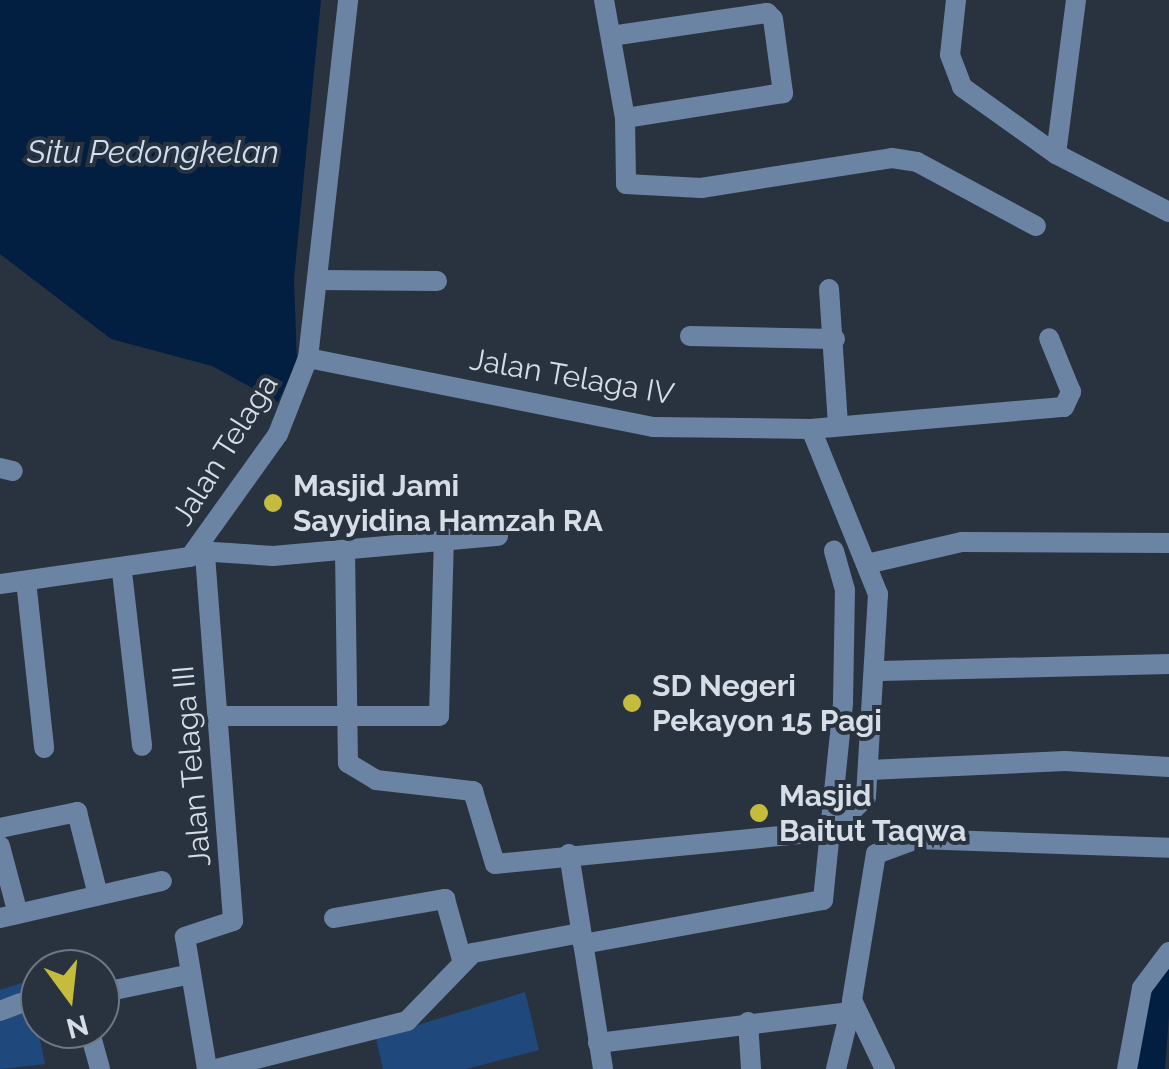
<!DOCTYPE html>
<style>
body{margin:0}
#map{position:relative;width:1169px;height:1069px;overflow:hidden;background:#293340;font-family:Raleway,sans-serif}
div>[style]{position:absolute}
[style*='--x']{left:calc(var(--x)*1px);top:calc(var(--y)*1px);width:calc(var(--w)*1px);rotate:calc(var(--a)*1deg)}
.green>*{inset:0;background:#1f497d}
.water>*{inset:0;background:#021e41}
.river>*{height:38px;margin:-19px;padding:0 19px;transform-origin:19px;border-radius:19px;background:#021e41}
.street>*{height:20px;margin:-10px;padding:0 10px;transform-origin:10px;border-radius:10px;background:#6c84a4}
.dots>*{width:28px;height:28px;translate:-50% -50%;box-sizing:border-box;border:5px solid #293340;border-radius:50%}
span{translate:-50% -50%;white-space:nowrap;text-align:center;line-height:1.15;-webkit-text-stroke:8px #293340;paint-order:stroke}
.street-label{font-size:30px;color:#d6dde6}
.poi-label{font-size:30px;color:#d6dde6;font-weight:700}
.left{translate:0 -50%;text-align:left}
.water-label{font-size:32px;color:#cfdef1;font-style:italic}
.north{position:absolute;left:20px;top:949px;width:100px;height:100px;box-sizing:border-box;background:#293340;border:2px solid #6e7782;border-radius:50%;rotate:165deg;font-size:28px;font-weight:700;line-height:40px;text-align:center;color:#d6dde6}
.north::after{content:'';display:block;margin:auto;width:35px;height:45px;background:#c5bc3d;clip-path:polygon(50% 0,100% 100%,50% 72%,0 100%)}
</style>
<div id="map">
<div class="green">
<i style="clip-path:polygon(28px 981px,45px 1064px,0 1069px,0 990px)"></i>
<i style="clip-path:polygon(525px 992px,539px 1050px,466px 1069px,383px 1069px,376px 1038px)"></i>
</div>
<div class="water">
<i style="clip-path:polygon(0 0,321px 0,294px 279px,297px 363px,278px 402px,212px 366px,111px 339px,0 254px)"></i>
</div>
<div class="river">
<i style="--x:1146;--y:1069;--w:68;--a:-85.8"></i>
<i style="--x:1151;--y:1001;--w:26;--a:-47"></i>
</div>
<div class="street">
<i style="--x:604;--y:0;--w:120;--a:79.9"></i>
<i style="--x:625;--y:118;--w:66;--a:89.1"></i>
<i style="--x:626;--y:184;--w:75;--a:3.1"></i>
<i style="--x:701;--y:188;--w:193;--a:-8.9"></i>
<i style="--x:892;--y:158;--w:25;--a:9"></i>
<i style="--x:917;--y:162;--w:135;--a:28.3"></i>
<i style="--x:956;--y:0;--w:55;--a:96.2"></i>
<i style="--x:950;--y:55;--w:34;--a:69"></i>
<i style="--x:962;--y:87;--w:115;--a:35.5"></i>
<i style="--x:1056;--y:154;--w:127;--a:27.2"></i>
<i style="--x:611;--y:36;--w:158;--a:-8.4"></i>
<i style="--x:767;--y:13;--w:8;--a:45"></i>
<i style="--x:773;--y:19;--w:75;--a:82.3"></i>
<i style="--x:783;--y:93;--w:160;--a:171"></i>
<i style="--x:1056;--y:154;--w:155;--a:-82.6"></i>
<i style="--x:318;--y:280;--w:119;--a:0.5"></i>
<i style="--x:829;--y:289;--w:135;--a:86.2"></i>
<i style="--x:690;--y:336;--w:145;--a:1.2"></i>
<i style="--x:308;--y:358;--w:352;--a:11.3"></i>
<i style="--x:653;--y:427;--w:158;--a:0.7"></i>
<i style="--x:811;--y:429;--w:254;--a:-5"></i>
<i style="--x:1064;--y:407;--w:17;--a:-65"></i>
<i style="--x:1071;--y:392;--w:58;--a:-112.2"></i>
<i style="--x:811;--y:429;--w:178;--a:67.9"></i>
<i style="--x:878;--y:594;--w:203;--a:93.4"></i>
<i style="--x:866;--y:797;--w:48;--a:135"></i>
<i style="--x:0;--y:468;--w:13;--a:13"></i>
<i style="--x:345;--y:550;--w:213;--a:89.2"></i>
<i style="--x:348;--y:763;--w:33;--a:31"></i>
<i style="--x:376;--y:780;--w:98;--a:6.5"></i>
<i style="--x:473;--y:791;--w:76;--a:73.2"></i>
<i style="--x:495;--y:864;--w:339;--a:-5.6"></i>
<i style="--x:198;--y:551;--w:75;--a:3.8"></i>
<i style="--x:273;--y:556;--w:226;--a:-5.1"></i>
<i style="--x:205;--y:555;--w:367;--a:85.6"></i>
<i style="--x:233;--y:921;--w:51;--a:161.6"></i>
<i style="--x:185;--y:937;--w:134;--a:80.5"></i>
<i style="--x:871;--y:563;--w:93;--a:-13"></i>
<i style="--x:962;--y:542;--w:207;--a:0.3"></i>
<i style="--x:122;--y:572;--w:175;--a:83.4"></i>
<i style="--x:26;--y:581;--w:168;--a:83.8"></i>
<i style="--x:0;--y:584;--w:192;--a:-8.1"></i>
<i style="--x:190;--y:557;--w:151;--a:-54.4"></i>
<i style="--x:278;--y:434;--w:82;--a:-68.5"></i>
<i style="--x:308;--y:358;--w:360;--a:-83.6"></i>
<i style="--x:880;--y:671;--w:289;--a:-1.4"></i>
<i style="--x:219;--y:716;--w:220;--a:0"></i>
<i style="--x:439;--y:716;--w:179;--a:-88.4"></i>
<i style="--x:869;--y:770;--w:196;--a:-2.6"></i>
<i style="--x:1065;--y:761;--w:104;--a:3.3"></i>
<i style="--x:0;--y:828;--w:79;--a:-11.7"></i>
<i style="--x:77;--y:812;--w:86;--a:75.8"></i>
<i style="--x:0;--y:846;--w:70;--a:75.2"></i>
<i style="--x:569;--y:854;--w:218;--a:81"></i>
<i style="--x:0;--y:918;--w:166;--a:-12.9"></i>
<i style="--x:334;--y:918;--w:113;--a:-9.7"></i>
<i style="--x:445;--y:899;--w:63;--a:74.4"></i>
<i style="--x:583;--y:944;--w:244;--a:-10.4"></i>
<i style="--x:823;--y:900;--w:198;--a:-84.2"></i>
<i style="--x:843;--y:703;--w:113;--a:-89"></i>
<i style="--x:845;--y:590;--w:41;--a:-105.8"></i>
<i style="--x:100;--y:993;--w:93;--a:-11.8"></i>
<i style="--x:0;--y:1011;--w:22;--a:-21"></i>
<i style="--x:748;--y:1022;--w:47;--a:86.3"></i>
<i style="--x:89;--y:1029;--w:41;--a:74.6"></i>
<i style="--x:598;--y:1043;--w:254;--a:-7"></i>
<i style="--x:216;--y:1069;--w:197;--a:-14.1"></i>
<i style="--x:407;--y:1021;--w:95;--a:-45.9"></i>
<i style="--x:473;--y:953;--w:110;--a:-10.5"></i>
<i style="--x:836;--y:1069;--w:68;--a:-76.4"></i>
<i style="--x:885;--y:1069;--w:76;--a:-115.6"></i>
<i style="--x:852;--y:1000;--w:148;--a:-80.7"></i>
<i style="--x:876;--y:854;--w:44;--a:-20.1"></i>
<i style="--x:917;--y:839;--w:252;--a:2"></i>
<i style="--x:1127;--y:1069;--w:82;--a:-79.5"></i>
<i style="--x:1142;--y:988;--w:45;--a:-53.1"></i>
</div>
<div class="dots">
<i style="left:273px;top:503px;background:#c5bc3d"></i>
<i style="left:632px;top:703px;background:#c5bc3d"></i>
<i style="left:759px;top:813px;background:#c5bc3d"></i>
</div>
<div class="street-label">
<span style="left:572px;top:377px;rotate:10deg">Jalan Telaga IV</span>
<span style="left:225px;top:450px;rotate:-58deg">Jalan Telaga</span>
<span style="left:192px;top:766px;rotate:-95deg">Jalan Telaga III</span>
</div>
<div class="poi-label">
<span class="left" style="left:293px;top:503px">Masjid Jami<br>Sayyidina Hamzah RA</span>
<span class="left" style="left:652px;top:703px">SD Negeri<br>Pekayon 15 Pagi</span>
<span class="left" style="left:779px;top:813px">Masjid<br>Baitut Taqwa</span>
</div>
<div class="water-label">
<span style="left:153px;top:152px">Situ Pedongkelan</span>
</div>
<div class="north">N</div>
</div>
